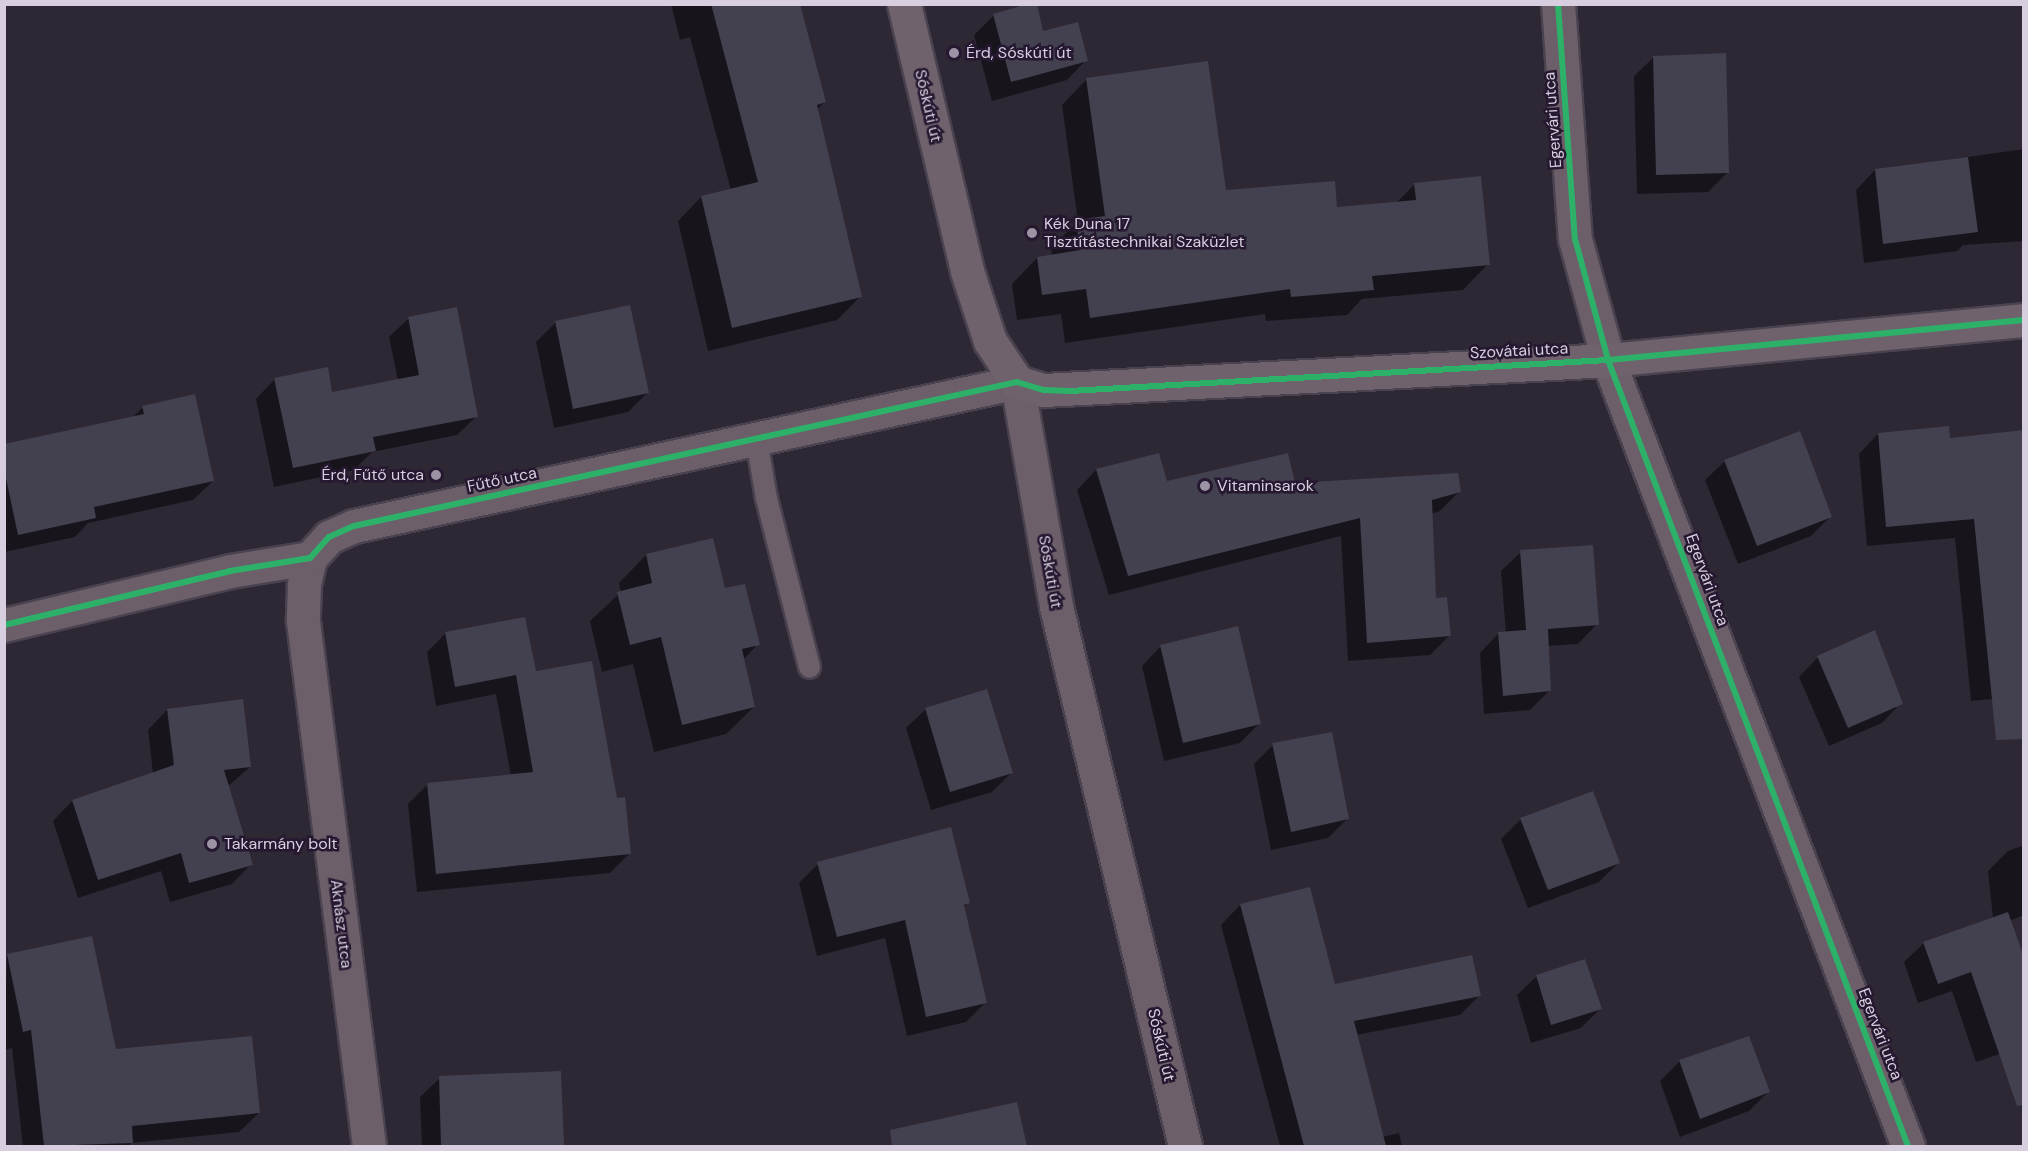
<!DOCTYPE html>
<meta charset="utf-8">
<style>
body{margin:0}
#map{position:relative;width:2028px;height:1151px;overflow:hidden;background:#2e2734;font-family:"DM Sans",sans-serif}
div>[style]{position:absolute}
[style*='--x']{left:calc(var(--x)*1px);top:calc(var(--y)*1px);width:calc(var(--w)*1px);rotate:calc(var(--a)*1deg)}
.shadow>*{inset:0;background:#0007}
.building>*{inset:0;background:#434050}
.roads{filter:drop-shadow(2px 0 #49434f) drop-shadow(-2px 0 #49434f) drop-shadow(0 2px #49434f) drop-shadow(0 -2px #49434f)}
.lane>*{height:21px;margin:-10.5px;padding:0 10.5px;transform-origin:10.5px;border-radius:10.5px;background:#6c5f6a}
.street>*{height:33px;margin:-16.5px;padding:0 16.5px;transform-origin:16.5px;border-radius:16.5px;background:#6c5f6a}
.secondary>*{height:33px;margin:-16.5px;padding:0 16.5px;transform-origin:16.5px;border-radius:16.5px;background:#6f626d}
.cycleway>*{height:6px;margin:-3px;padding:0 3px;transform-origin:3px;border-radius:3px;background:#2db169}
.dots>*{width:16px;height:16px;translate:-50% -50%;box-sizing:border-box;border:3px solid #251830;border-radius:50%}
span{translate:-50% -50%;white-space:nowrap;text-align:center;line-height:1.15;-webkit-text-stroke:5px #251830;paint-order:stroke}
.poi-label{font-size:16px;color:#d7cfe0}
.left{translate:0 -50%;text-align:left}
.right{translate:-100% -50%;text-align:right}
.street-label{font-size:16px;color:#d7cfe0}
.frame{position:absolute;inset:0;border:6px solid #d7cfe0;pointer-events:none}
</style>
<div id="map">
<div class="shadow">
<i style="clip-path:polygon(671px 4px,782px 4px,825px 102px,816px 110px,860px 297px,837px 320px,708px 351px,678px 221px,701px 197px,731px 190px,690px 37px,680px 40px)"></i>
<i style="clip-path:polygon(994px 15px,1042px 33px,1086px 60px,1067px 80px,992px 101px,974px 35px)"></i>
<i style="clip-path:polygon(1654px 57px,1728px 172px,1708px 192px,1637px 194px,1634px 76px)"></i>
<i style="clip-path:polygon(1087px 79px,1225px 191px,1336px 209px,1396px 203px,1415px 184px,1488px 264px,1463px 290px,1362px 299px,1347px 315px,1266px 321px,1265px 314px,1065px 343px,1061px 314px,1017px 320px,1012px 284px,1037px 258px,1052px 256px,1051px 247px,1078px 222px,1062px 105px)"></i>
<i style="clip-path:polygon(2024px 149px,2024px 241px,1963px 245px,1957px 251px,1864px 263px,1856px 190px,1875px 170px)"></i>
<i style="clip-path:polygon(409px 318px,477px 416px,457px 435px,372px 452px,354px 470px,274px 487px,256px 399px,275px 379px,331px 394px,398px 381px,389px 337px)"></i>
<i style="clip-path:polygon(556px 322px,647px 393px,628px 412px,554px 428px,536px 342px)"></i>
<i style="clip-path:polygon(143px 407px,213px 481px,193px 500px,88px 523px,75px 537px,4px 552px,4px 446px,131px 419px)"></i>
<i style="clip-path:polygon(2024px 432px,2024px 696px,1971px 701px,1955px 538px,1867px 546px,1859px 454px,1878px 434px,1949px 440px)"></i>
<i style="clip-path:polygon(1158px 454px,1166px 483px,1459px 492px,1440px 511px,1431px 514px,1435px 599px,1449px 636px,1430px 655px,1348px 661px,1341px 536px,1109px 595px,1077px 490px,1096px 470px)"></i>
<i style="clip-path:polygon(1725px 461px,1831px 516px,1811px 536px,1738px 564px,1705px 480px)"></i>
<i style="clip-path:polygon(1521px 552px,1597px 624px,1578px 644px,1547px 646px,1550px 690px,1530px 710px,1484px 714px,1480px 653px,1499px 633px,1506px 633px,1501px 571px)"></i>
<i style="clip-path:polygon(646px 555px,724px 590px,758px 644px,743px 660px,754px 707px,726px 734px,654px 752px,633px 664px,602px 672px,590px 621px,621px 592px,619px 583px)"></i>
<i style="clip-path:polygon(446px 633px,534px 673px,616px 799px,629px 854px,610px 873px,417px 892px,408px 804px,427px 785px,511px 776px,496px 694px,436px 706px,427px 652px)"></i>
<i style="clip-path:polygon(1161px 646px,1259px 724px,1240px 743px,1164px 761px,1142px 666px)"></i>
<i style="clip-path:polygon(1818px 657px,1901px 703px,1882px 723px,1829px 746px,1799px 677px)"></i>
<i style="clip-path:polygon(926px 709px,1011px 773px,992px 792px,931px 810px,906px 728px)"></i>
<i style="clip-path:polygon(167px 710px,250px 767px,228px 786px,251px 864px,232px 884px,170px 902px,161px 871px,78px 898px,53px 821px,72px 801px,153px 773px,148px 730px)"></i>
<i style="clip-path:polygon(1273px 745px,1347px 819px,1328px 838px,1271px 850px,1254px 764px)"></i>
<i style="clip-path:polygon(1521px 819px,1619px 862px,1599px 882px,1528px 908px,1501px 839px)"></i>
<i style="clip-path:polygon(2024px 845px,2024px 915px,2009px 921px,2024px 1046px,1976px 1062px,1952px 991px,1918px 1003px,1904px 962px,1924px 943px,1993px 918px,1988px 871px,2008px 851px)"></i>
<i style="clip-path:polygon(818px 864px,968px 903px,963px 908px,985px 1003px,966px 1022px,907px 1036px,885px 938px,817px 956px,799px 883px)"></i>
<i style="clip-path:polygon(1240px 905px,1334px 986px,1480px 995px,1460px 1015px,1356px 1035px,1382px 1137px,1399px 1133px,1402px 1146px,1280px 1146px,1221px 925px)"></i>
<i style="clip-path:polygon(7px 955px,115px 1051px,259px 1113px,239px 1132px,131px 1143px,128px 1146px,23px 1146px,12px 1048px,4px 1050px)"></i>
<i style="clip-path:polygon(1537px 976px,1600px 1009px,1581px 1028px,1531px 1043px,1517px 995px)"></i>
<i style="clip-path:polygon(1680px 1061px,1768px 1092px,1749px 1111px,1680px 1137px,1660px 1081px)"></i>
<i style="clip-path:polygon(560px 1073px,563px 1146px,422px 1146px,420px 1097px,440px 1078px)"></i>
<i style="clip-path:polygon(1016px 1104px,1025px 1146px,892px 1146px,911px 1127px)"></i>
</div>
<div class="building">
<i style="clip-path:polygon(711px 4px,800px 4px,826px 102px,817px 105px,862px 297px,732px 328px,701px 196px,758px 182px)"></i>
<i style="clip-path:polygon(1027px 4px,1037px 4px,1043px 31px,1078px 22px,1088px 61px,1011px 82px,993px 14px)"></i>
<i style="clip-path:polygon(1726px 53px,1729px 173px,1656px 175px,1653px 56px)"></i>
<i style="clip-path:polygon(1208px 61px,1226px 190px,1335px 181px,1337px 207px,1416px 200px,1414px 183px,1481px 176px,1490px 265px,1372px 276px,1374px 290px,1291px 297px,1290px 289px,1090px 318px,1086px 289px,1042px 295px,1037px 257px,1080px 250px,1076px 220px,1105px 216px,1086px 78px)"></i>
<i style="clip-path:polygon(1968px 157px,1978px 232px,1883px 244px,1875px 169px)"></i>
<i style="clip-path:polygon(630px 305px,649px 393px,573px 409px,555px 321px)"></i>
<i style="clip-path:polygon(457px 307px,478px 417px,373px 437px,376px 451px,293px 468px,274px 378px,328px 367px,332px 392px,419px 375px,408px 317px)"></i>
<i style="clip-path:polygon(195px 394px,214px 481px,94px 507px,96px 518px,18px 535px,4px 469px,4px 444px,144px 414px,142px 406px)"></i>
<i style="clip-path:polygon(1949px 426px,1950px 438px,2024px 430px,2024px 739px,1996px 740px,1974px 519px,1886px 527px,1878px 433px)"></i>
<i style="clip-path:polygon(1800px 431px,1832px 517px,1757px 546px,1724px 460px)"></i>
<i style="clip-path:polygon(1159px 453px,1167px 481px,1288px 453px,1295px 483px,1458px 473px,1461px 492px,1432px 500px,1436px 598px,1447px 597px,1451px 636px,1367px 643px,1360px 518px,1128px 576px,1096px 469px)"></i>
<i style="clip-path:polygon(713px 538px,725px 588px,745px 584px,760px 645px,742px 649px,755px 707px,682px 725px,661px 637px,630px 645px,617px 592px,652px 583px,646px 554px)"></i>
<i style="clip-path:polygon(1593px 545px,1599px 625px,1548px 629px,1551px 691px,1503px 696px,1498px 632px,1526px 630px,1520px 550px)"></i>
<i style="clip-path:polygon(525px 617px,536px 671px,592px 661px,617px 798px,625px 797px,631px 854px,436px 874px,427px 783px,533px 772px,516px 675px,455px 687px,445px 632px)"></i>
<i style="clip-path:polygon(1238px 626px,1261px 724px,1183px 743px,1160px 645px)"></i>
<i style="clip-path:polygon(1875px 630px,1903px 704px,1848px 728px,1817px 656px)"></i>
<i style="clip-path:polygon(987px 689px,1013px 773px,950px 792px,925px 708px)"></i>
<i style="clip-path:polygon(243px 699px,251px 767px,224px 770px,253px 865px,189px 883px,181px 853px,98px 880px,72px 800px,174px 765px,167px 709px)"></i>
<i style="clip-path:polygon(1332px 732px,1349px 819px,1291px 832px,1272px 743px)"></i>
<i style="clip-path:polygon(1593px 791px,1620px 863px,1548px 890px,1520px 818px)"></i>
<i style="clip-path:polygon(951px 827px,970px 903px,964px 905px,987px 1003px,926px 1017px,905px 920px,837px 937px,817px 862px)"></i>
<i style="clip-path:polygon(1310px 887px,1335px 984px,1472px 955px,1481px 996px,1354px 1021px,1386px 1146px,1304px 1146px,1240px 904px)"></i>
<i style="clip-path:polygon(2008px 912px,2024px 957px,2024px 1105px,2017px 1106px,1971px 972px,1938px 984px,1923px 942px)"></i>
<i style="clip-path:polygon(92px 936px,116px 1049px,252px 1036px,260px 1113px,132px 1126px,133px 1143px,44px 1146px,31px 1030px,23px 1032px,7px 954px)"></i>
<i style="clip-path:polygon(1585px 959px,1602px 1009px,1551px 1025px,1536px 975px)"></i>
<i style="clip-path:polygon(1749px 1036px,1770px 1092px,1700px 1119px,1679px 1060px)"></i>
<i style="clip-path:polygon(561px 1071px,564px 1146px,441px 1146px,439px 1076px)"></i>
<i style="clip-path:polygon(1017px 1102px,1027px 1146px,892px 1146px,890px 1130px)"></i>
</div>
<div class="roads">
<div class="lane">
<i style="--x:756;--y:439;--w:60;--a:80.4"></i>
<i style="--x:766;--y:498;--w:174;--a:75.7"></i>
</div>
<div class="street">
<i style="--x:1558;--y:4;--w:236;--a:85.9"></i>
<i style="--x:1575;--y:239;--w:125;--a:74.7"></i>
<i style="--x:1608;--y:360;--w:841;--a:69.11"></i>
<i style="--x:310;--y:558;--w:28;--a:103"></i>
<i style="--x:304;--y:585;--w:36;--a:92"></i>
<i style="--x:303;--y:621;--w:529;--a:82.83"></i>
<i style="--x:4;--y:625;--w:232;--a:-13.4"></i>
<i style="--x:230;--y:571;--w:81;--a:-9.2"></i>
<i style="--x:310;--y:558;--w:28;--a:-48"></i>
<i style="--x:329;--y:537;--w:27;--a:-24"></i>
<i style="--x:354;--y:526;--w:678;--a:-12.25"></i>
<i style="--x:1017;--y:382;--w:227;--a:80.1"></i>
<i style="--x:1056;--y:606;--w:555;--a:76.56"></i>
</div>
<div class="secondary">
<i style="--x:904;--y:4;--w:274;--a:76.7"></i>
<i style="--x:967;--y:271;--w:74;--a:71.8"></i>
<i style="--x:990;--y:341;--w:49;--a:56.6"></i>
<i style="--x:1017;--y:382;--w:28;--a:17"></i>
<i style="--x:1044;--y:390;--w:565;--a:-3.04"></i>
<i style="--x:1608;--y:360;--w:418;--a:-5.5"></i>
</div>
</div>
<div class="cycleway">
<i style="--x:1558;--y:4;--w:236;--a:85.9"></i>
<i style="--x:1575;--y:239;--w:125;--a:74.7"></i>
<i style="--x:1608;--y:360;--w:841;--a:69.11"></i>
<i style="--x:4;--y:625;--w:232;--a:-13.4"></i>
<i style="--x:230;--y:571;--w:81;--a:-9.2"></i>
<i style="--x:310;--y:558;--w:28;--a:-48"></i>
<i style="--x:329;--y:537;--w:27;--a:-24"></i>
<i style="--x:354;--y:526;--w:678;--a:-12.25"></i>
<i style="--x:1017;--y:382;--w:28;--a:17"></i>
<i style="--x:1044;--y:390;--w:26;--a:2"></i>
<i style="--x:1070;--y:391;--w:539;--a:-3.3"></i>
<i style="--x:1608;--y:360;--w:418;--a:-5.5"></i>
</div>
<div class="dots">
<i style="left:954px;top:53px;background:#9c94a4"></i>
<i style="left:1032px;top:233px;background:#9c94a4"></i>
<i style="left:436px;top:475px;background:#9c94a4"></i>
<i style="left:1205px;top:486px;background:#9c94a4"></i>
<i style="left:212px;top:844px;background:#9c94a4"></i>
</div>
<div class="poi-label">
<span class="left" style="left:966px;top:53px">Érd, Sóskúti út</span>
<span class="left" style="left:1044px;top:233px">Kék Duna 17<br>Tisztítástechnikai Szaküzlet</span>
<span class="right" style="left:424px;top:475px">Érd, Fűtő utca</span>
<span class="left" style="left:1217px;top:486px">Vitaminsarok</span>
<span class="left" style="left:224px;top:844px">Takarmány bolt</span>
</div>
<div class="street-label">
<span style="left:928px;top:106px;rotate:77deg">Sóskúti út</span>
<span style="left:1553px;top:120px;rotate:-94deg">Egervári utca</span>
<span style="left:1519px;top:351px;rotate:-3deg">Szovátai utca</span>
<span style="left:502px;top:480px;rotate:-12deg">Fűtő utca</span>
<span style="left:1050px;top:572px;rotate:80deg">Sóskúti út</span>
<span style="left:1707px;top:580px;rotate:70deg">Egervári utca</span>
<span style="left:341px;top:924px;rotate:83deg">Aknász utca</span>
<span style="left:1880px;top:1034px;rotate:69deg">Egervári utca</span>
<span style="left:1161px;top:1045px;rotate:77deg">Sóskúti út</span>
</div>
<div class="frame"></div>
</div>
